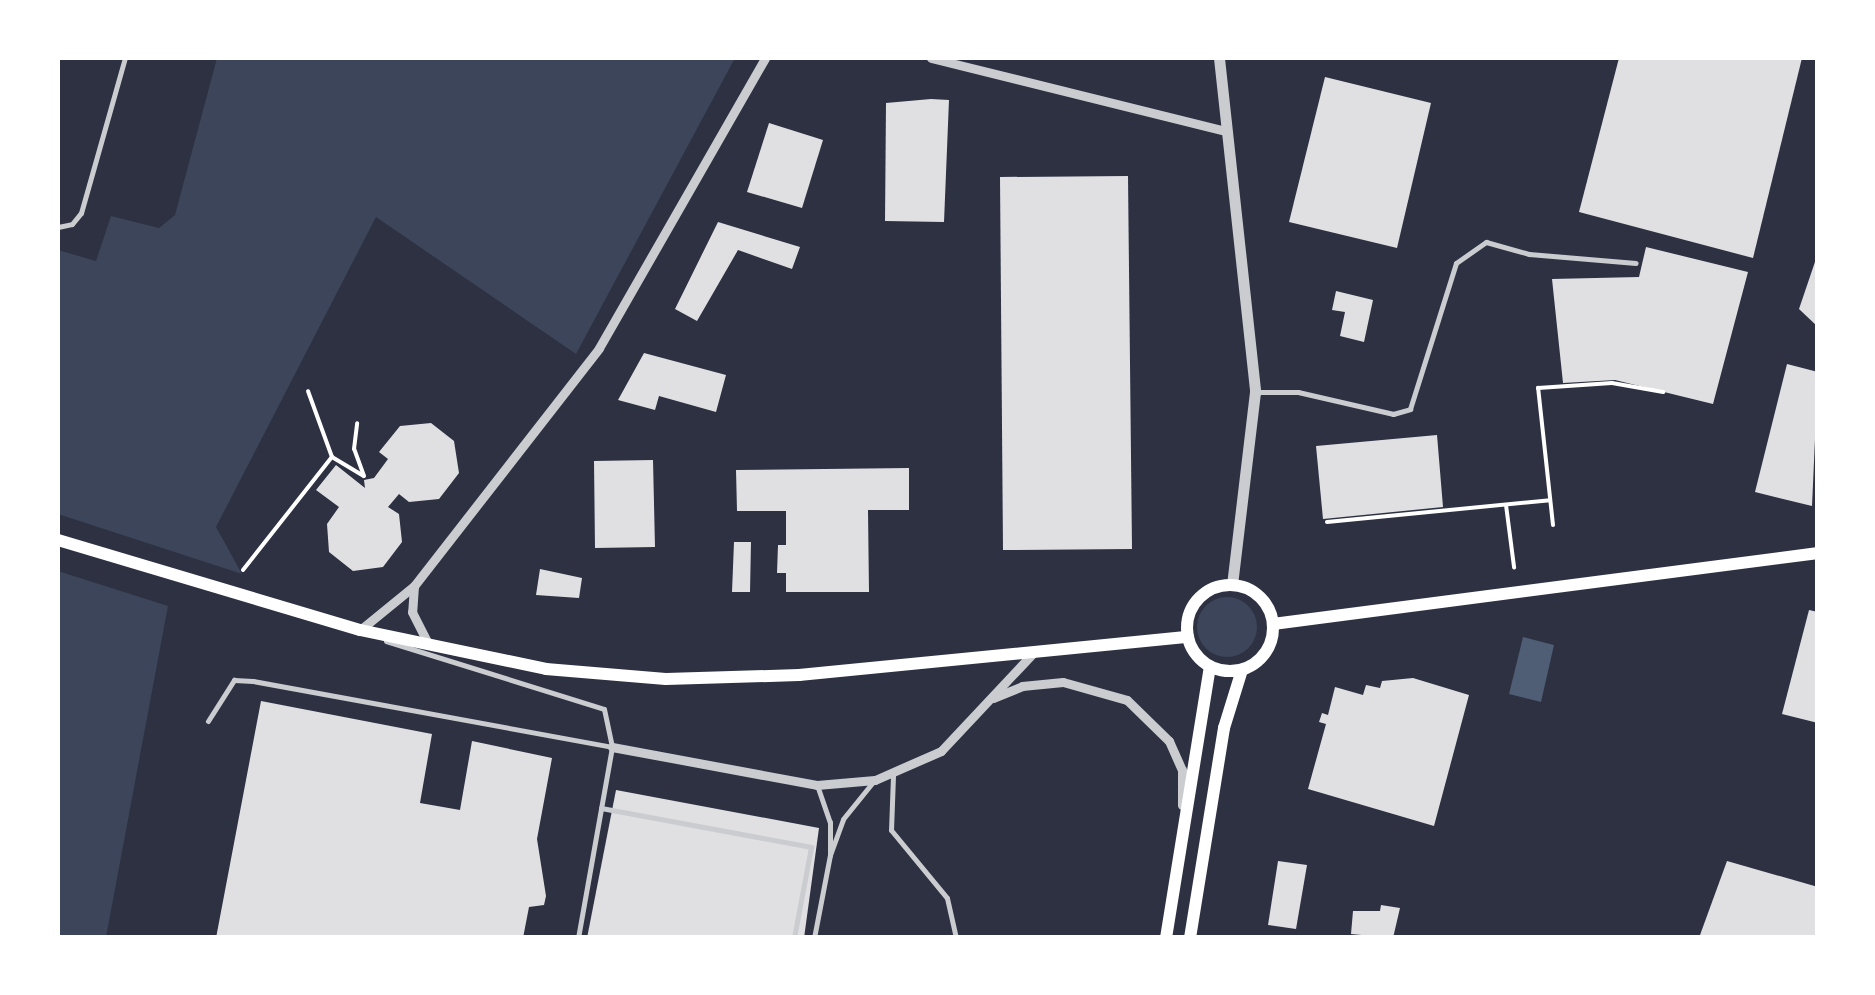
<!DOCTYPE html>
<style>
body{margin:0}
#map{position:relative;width:1875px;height:995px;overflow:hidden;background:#2d3142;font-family:"Open Sans",sans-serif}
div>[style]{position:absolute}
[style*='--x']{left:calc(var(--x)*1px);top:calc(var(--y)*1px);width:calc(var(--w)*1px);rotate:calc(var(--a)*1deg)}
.green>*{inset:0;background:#3c4559}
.round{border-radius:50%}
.water>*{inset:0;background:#4f5d75}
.building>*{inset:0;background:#e0e0e3}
.path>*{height:4px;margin:-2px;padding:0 2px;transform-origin:2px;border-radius:2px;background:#fff}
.service>*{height:5px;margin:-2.5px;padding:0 2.5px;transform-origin:2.5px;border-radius:2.5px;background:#caccd0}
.minor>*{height:9px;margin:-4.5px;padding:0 4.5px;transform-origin:4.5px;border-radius:4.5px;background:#caccd0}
.tertiary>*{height:11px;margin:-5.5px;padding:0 5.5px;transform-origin:5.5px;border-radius:5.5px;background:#caccd0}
.secondary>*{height:12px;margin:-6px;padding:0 6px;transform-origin:6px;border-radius:6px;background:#fff}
.secondary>.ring{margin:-6px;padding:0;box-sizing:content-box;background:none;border:12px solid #fff;border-radius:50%}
span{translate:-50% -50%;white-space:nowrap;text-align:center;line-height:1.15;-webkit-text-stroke:10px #fff;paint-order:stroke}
.frame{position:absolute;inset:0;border:60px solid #fff;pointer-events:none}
</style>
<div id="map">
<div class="green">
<i style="clip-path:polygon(217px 58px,735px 58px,576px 354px,376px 217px,216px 527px,242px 574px,58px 514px,58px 250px,96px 261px,111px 216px,159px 228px,175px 215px)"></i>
<i style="clip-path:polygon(58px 571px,168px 606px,106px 937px,58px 937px)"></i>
<i class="round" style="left:1197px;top:597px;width:60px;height:60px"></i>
</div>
<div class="water">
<i style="clip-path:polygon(1523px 637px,1554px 645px,1541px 702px,1509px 694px)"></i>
</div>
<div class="building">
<i style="clip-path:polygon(1619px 58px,1802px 58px,1753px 258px,1579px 212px)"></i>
<i style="clip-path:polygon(1325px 77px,1431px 103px,1397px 248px,1289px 222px)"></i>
<i style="clip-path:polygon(931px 99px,949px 100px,944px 222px,885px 221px,886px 103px)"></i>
<i style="clip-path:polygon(769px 123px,823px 140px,802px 208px,747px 192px)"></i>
<i style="clip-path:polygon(1128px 176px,1132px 549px,1003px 550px,1000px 177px)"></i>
<i style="clip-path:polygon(718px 222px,800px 247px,792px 269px,738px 250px,697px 321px,675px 309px)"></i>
<i style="clip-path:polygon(1646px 247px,1748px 272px,1713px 404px,1615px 380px,1563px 383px,1552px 279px,1639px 277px)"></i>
<i style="clip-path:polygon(1818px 253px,1818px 327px,1799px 309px)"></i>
<i style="clip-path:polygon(1336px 291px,1373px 300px,1364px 342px,1340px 336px,1345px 312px,1332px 310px)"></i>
<i style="clip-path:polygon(644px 353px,726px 375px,716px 412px,659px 396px,655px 410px,618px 400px)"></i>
<i style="clip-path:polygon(1787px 364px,1818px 372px,1812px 506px,1755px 492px)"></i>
<i style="clip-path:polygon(431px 423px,454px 441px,459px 473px,439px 499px,409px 502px,399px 494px,388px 507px,399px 514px,402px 542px,383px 567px,353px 571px,329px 552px,327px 524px,339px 507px,316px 490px,336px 465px,365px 488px,364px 480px,374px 478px,388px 459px,379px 452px,400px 426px)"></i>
<i style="clip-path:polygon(1437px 435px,1443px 507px,1323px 519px,1316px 446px)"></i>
<i style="clip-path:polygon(653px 460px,655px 547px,595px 548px,594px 461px)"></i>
<i style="clip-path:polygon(909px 468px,909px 510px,868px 510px,869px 592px,786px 592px,786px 573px,777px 573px,778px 545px,786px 545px,786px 511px,737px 511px,736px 470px)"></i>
<i style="clip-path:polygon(734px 542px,751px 542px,750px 592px,732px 592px)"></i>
<i style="clip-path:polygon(540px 569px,582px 578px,579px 598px,536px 595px)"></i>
<i style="clip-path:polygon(1809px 610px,1818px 612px,1818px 723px,1782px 714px)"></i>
<i style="clip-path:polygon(1413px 678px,1469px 695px,1434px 826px,1308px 789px,1326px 724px,1319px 722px,1322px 713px,1328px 715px,1335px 687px,1363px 695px,1366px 685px,1380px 688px,1382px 681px)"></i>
<i style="clip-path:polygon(261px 701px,432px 734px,420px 803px,460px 810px,472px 741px,552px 758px,537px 839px,546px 896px,544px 905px,529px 907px,523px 938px,216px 938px)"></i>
<i style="clip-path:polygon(616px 790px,819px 828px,804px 938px,587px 938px)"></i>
<i style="clip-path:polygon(1278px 861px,1307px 865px,1296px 929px,1268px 925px)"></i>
<i style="clip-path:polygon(1727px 861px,1818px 887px,1818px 938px,1700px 935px)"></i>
<i style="clip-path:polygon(1381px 905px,1400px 908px,1393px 938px,1351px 934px,1353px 911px,1380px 911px)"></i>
</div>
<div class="path">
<i style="--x:332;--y:457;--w:37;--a:31"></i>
<i style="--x:364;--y:476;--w:29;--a:-110"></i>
<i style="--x:354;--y:449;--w:26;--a:-83"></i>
<i style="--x:1506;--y:505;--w:63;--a:82.6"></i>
<i style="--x:1327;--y:522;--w:224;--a:-5.6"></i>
<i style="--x:1553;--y:525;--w:138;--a:-96.2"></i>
<i style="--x:1538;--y:388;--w:74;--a:-3.9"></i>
<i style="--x:1612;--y:383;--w:52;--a:10"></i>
<i style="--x:243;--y:570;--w:144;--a:-51.8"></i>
<i style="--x:332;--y:457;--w:70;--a:-110"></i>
</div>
<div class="service">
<i style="--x:58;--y:227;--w:14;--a:-12"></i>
<i style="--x:72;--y:224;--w:14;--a:-51"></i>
<i style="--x:81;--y:213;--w:161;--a:-74.2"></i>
<i style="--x:1258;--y:392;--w:40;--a:0"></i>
<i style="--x:1298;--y:392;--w:98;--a:13"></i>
<i style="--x:1393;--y:414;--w:18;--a:-16"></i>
<i style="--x:1410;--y:409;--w:153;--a:-72.5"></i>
<i style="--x:1456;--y:263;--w:37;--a:-35"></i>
<i style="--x:1486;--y:242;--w:45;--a:15.6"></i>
<i style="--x:1529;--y:254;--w:107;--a:4.8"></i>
<i style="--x:386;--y:641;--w:228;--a:17.3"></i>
<i style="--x:604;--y:709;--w:39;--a:78"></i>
<i style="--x:612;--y:747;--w:194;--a:100.1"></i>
<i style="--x:208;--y:721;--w:49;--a:-57.6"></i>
<i style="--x:234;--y:680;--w:19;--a:3"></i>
<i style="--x:253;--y:681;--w:365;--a:10.4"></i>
<i style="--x:893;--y:776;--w:54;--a:92.1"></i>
<i style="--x:891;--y:830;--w:88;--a:50.5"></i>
<i style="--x:947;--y:898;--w:41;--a:77.3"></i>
<i style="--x:817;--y:785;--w:39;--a:71"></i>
<i style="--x:830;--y:822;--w:33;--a:90"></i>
<i style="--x:830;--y:855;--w:38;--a:-70"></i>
<i style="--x:843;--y:819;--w:46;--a:-51.1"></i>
<i style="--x:601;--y:808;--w:214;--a:10.5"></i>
<i style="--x:811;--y:847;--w:93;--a:100.6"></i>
<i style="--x:814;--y:938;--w:85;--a:-79.1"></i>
</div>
<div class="minor">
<i style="--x:931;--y:58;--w:305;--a:13.9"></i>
<i style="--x:414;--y:586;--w:301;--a:-52.1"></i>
<i style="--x:599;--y:348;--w:334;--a:-60.2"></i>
<i style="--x:360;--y:630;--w:70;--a:-39.2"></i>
<i style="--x:414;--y:586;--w:26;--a:94"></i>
<i style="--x:412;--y:612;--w:37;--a:63"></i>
<i style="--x:993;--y:698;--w:31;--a:-22"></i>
<i style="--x:1022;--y:686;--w:41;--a:-5.6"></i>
<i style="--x:1063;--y:682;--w:66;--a:15.7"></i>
<i style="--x:1127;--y:700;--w:59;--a:44.3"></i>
<i style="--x:1169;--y:741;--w:32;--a:66"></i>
<i style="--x:1182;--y:770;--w:35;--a:90"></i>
<i style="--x:612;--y:747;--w:208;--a:10.5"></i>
<i style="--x:817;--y:785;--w:58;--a:-4.9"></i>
<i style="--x:875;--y:780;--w:72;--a:-23.7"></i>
<i style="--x:941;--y:751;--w:133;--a:-46.8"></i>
</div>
<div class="tertiary">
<i style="--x:1219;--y:58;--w:336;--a:83.8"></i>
<i style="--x:1255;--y:392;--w:194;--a:96.8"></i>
</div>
<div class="secondary">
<i style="--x:58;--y:540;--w:315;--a:16.6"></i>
<i style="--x:360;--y:630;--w:190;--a:11.8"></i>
<i style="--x:546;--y:669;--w:120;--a:4.8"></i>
<i style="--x:666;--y:679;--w:133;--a:-1.7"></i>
<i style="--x:799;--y:675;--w:391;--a:-5.6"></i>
<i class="ring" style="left:1187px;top:585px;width:74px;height:74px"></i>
<i style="--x:1273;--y:624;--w:550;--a:-7.42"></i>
<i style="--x:1166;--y:938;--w:275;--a:-80.8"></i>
<i style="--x:1190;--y:938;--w:213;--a:-80.8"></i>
<i style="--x:1224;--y:728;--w:61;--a:-72.8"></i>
</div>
<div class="frame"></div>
</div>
